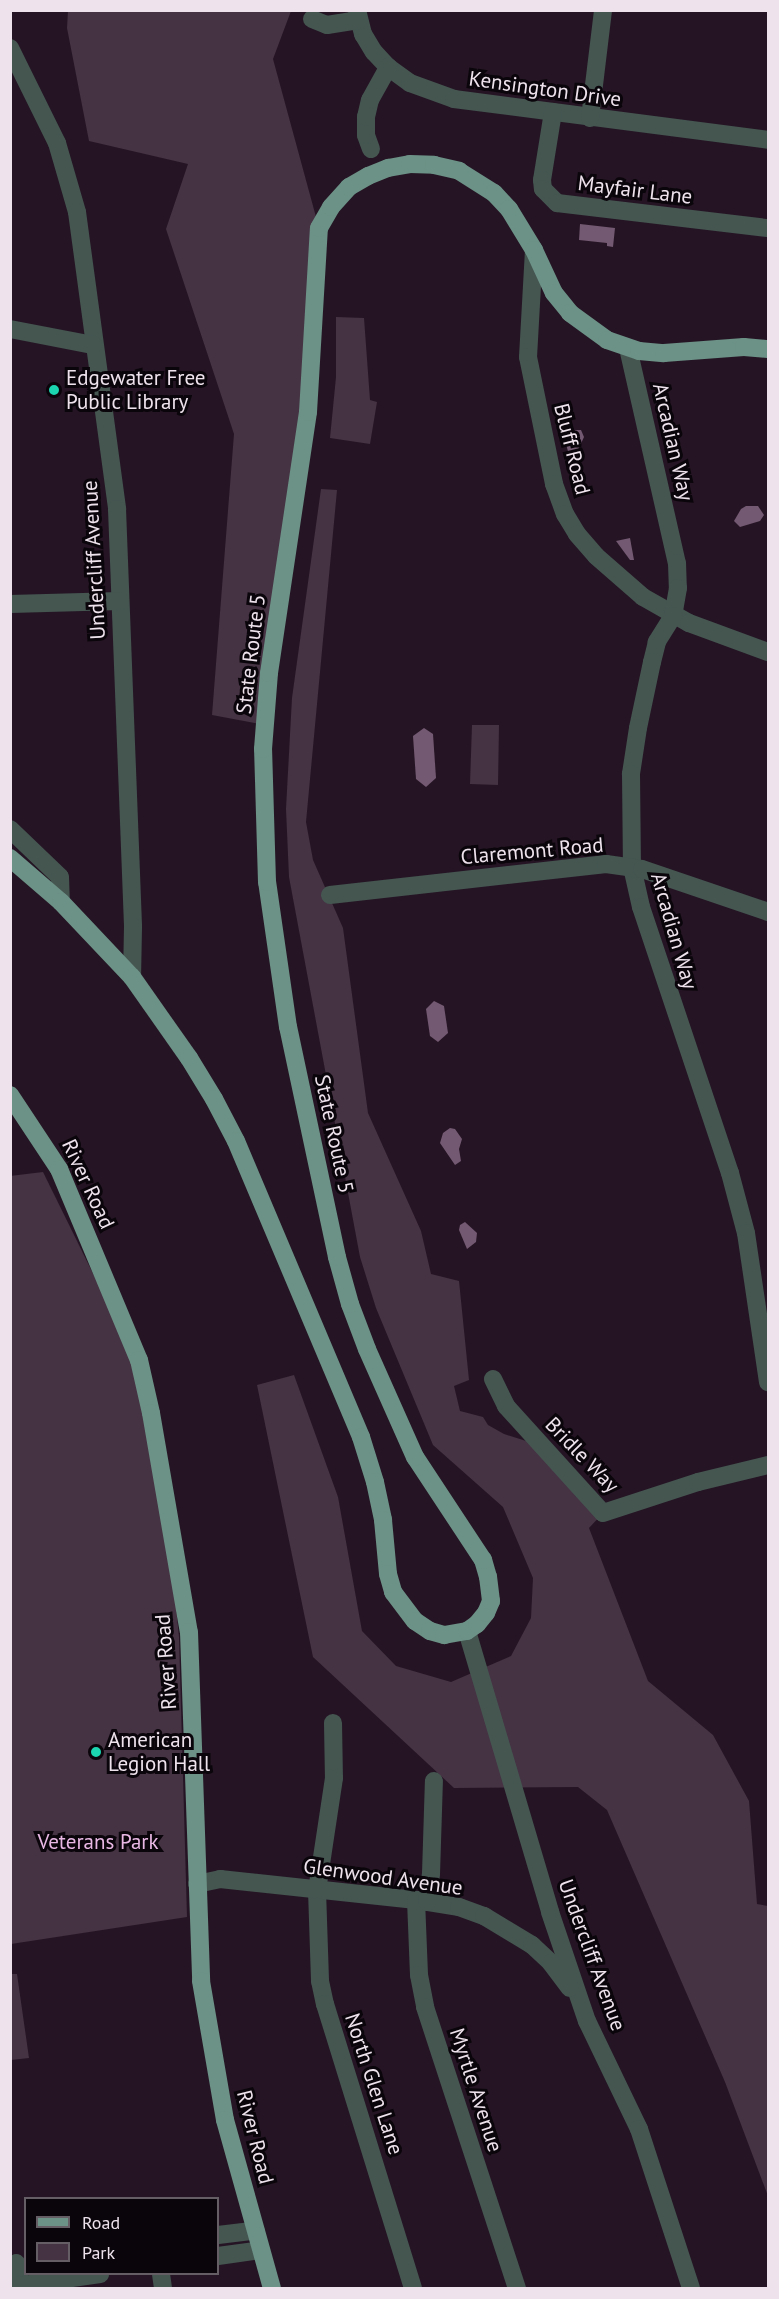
<!DOCTYPE html>
<style>
body{margin:0}
#map{position:relative;width:779px;height:2299px;overflow:hidden;background:#251524;font-family:"PT Sans",sans-serif}
div>[style]{position:absolute}
[style*='--x']{left:calc(var(--x)*1px);top:calc(var(--y)*1px);width:calc(var(--w)*1px);rotate:calc(var(--a)*1deg)}
.green>*{inset:0;background:#453243}
.water>*{inset:0;background:#745972}
.street>*{height:18px;margin:-9px;padding:0 9px;transform-origin:9px;border-radius:9px;background:#455651}
.primary>*{height:18px;margin:-9px;padding:0 9px;transform-origin:9px;border-radius:9px;background:#6c9186}
.dots>*{width:16px;height:16px;translate:-50% -50%;box-sizing:border-box;border:3px solid #0a050a;border-radius:50%}
span{translate:-50% -50%;white-space:nowrap;text-align:center;line-height:1.15;-webkit-text-stroke:6px #0a050a;paint-order:stroke}
.street-label{font-size:21px;color:#eee3ed}
.poi-label{font-size:21px;color:#eee3ed}
.left{translate:0 -50%;text-align:left}
.park-label{font-size:21px;color:#e8b7e4}
.frame{position:absolute;inset:0;border:12px solid #eee3ed;pointer-events:none}
.legend{position:absolute;left:24px;top:2197px;width:195px;height:78px;box-sizing:border-box;background:#0a050a;border:2px solid #655e65;margin:0;padding:8px 10px;list-style:none;font-size:18px;color:#eee3ed}
.legend li{display:flex;align-items:center;gap:12px;height:30px}
.legend b{width:30px;border:2px solid #655e65}
</style>
<div id="map">
<div class="green">
<i style="clip-path:polygon(68px 11px,291px 11px,273px 59px,319px 228px,314px 353px,265px 725px,212px 715px,234px 434px,166px 229px,188px 164px,89px 141px,67px 28px)"></i>
<i style="clip-path:polygon(336px 317px,364px 318px,370px 400px,377px 402px,370px 444px,330px 438px,336px 377px)"></i>
<i style="clip-path:polygon(321px 489px,337px 490px,306px 822px,313px 860px,343px 928px,368px 1113px,421px 1231px,431px 1274px,459px 1281px,469px 1380px,454px 1386px,460px 1411px,483px 1417px,488px 1425px,504px 1434px,542px 1446px,603px 1513px,589px 1528px,648px 1681px,713px 1735px,749px 1801px,757px 1904px,768px 1906px,768px 2196px,725px 2082px,607px 1810px,578px 1787px,454px 1788px,313px 1657px,257px 1385px,294px 1375px,338px 1497px,362px 1631px,396px 1666px,451px 1682px,511px 1656px,531px 1618px,533px 1578px,503px 1507px,433px 1445px,376px 1308px,360px 1257px,289px 877px,286px 809px,292px 698px)"></i>
<i style="clip-path:polygon(472px 725px,499px 725px,498px 785px,470px 784px)"></i>
<i style="clip-path:polygon(43px 1172px,142px 1373px,164px 1488px,179px 1637px,187px 1917px,11px 1944px,10px 1176px)"></i>
<i style="clip-path:polygon(11px 1974px,17px 1974px,29px 2058px,11px 2060px)"></i>
</div>
<div class="water">
<i style="clip-path:polygon(580px 224px,615px 228px,613px 247px,607px 246px,607px 243px,579px 240px)"></i>
<i style="clip-path:polygon(575px 430px,581px 430px,584px 437px,577px 452px,569px 455px,566px 444px)"></i>
<i style="clip-path:polygon(746px 506px,758px 506px,764px 515px,760px 521px,740px 527px,734px 521px,741px 509px)"></i>
<i style="clip-path:polygon(630px 538px,634px 560px,630px 560px,616px 541px)"></i>
<i style="clip-path:polygon(424px 728px,433px 734px,436px 778px,426px 787px,416px 779px,413px 736px)"></i>
<i style="clip-path:polygon(434px 1001px,444px 1006px,448px 1033px,438px 1042px,430px 1036px,426px 1009px)"></i>
<i style="clip-path:polygon(450px 1128px,455px 1129px,462px 1139px,459px 1149px,461px 1161px,455px 1165px,440px 1143px,443px 1133px)"></i>
<i style="clip-path:polygon(465px 1222px,477px 1233px,476px 1242px,467px 1249px,459px 1230px,460px 1225px)"></i>
</div>
<div class="street">
<i style="--x:357;--y:10;--w:25;--a:76"></i>
<i style="--x:363;--y:34;--w:21;--a:59"></i>
<i style="--x:374;--y:52;--w:21;--a:47"></i>
<i style="--x:388;--y:67;--w:27;--a:36"></i>
<i style="--x:410;--y:83;--w:47;--a:20"></i>
<i style="--x:454;--y:99;--w:317;--a:7.4"></i>
<i style="--x:312;--y:19;--w:16;--a:22"></i>
<i style="--x:327;--y:25;--w:32;--a:-9"></i>
<i style="--x:10;--y:48;--w:106;--a:63.7"></i>
<i style="--x:57;--y:143;--w:72;--a:73.8"></i>
<i style="--x:77;--y:212;--w:300;--a:82.3"></i>
<i style="--x:117;--y:509;--w:418;--a:87.8"></i>
<i style="--x:133;--y:927;--w:50;--a:91.1"></i>
<i style="--x:553;--y:112;--w:69;--a:99.2"></i>
<i style="--x:542;--y:180;--w:9;--a:84"></i>
<i style="--x:543;--y:189;--w:20;--a:45"></i>
<i style="--x:557;--y:203;--w:212;--a:6.8"></i>
<i style="--x:590;--y:118;--w:109;--a:-83.1"></i>
<i style="--x:371;--y:149;--w:15;--a:-110"></i>
<i style="--x:366;--y:135;--w:18;--a:-90"></i>
<i style="--x:366;--y:117;--w:17;--a:-77"></i>
<i style="--x:370;--y:100;--w:38;--a:-61"></i>
<i style="--x:534;--y:250;--w:107;--a:93.2"></i>
<i style="--x:528;--y:357;--w:130;--a:78.4"></i>
<i style="--x:554;--y:484;--w:32;--a:70"></i>
<i style="--x:565;--y:514;--w:23;--a:59"></i>
<i style="--x:577;--y:534;--w:29;--a:49"></i>
<i style="--x:596;--y:556;--w:62;--a:41.1"></i>
<i style="--x:643;--y:597;--w:53;--a:29.5"></i>
<i style="--x:689;--y:623;--w:84;--a:20.2"></i>
<i style="--x:10;--y:329;--w:85;--a:10.9"></i>
<i style="--x:628;--y:348;--w:221;--a:77.2"></i>
<i style="--x:677;--y:563;--w:25;--a:88"></i>
<i style="--x:678;--y:588;--w:28;--a:100"></i>
<i style="--x:673;--y:616;--w:31;--a:122"></i>
<i style="--x:657;--y:642;--w:21;--a:104"></i>
<i style="--x:652;--y:662;--w:67;--a:102"></i>
<i style="--x:638;--y:728;--w:47;--a:98.7"></i>
<i style="--x:631;--y:774;--w:93;--a:89.4"></i>
<i style="--x:632;--y:867;--w:41;--a:77.3"></i>
<i style="--x:641;--y:907;--w:280;--a:71.5"></i>
<i style="--x:730;--y:1173;--w:62;--a:75.1"></i>
<i style="--x:746;--y:1233;--w:151;--a:81.6"></i>
<i style="--x:10;--y:604;--w:110;--a:-1.6"></i>
<i style="--x:10;--y:829;--w:69;--a:43.8"></i>
<i style="--x:60;--y:877;--w:25;--a:88"></i>
<i style="--x:330;--y:895;--w:278;--a:-6.4"></i>
<i style="--x:606;--y:864;--w:36;--a:8"></i>
<i style="--x:642;--y:869;--w:133;--a:18.8"></i>
<i style="--x:493;--y:1379;--w:30;--a:64"></i>
<i style="--x:506;--y:1406;--w:144;--a:47.8"></i>
<i style="--x:603;--y:1513;--w:100;--a:-18.1"></i>
<i style="--x:698;--y:1482;--w:72;--a:-13.7"></i>
<i style="--x:467;--y:1631;--w:293;--a:73.5"></i>
<i style="--x:550;--y:1912;--w:115;--a:71.3"></i>
<i style="--x:587;--y:2021;--w:120;--a:64.3"></i>
<i style="--x:639;--y:2129;--w:167;--a:71.9"></i>
<i style="--x:333;--y:1723;--w:55;--a:89"></i>
<i style="--x:334;--y:1778;--w:113;--a:98.6"></i>
<i style="--x:317;--y:1890;--w:91;--a:88.1"></i>
<i style="--x:320;--y:1981;--w:24;--a:78"></i>
<i style="--x:325;--y:2004;--w:297;--a:72.8"></i>
<i style="--x:197;--y:1884;--w:24;--a:-12"></i>
<i style="--x:220;--y:1879;--w:197;--a:6.1"></i>
<i style="--x:416;--y:1900;--w:44;--a:9.2"></i>
<i style="--x:459;--y:1907;--w:27;--a:20"></i>
<i style="--x:484;--y:1916;--w:56;--a:31.1"></i>
<i style="--x:532;--y:1945;--w:26;--a:43"></i>
<i style="--x:551;--y:1963;--w:31;--a:53"></i>
<i style="--x:416;--y:1900;--w:75;--a:87.7"></i>
<i style="--x:419;--y:1975;--w:33;--a:79"></i>
<i style="--x:425;--y:2007;--w:296;--a:71.9"></i>
<i style="--x:427;--y:1902;--w:28;--a:-82"></i>
<i style="--x:431;--y:1874;--w:93;--a:-88.2"></i>
<i style="--x:218;--y:2235;--w:38;--a:-7"></i>
<i style="--x:218;--y:2256;--w:43;--a:-7.9"></i>
<i style="--x:16;--y:2263;--w:23;--a:77"></i>
<i style="--x:161;--y:2274;--w:14;--a:82"></i>
<i style="--x:10;--y:2287;--w:91;--a:-8.2"></i>
</div>
<div class="primary">
<i style="--x:10;--y:858;--w:67;--a:40.8"></i>
<i style="--x:61;--y:902;--w:103;--a:46.6"></i>
<i style="--x:132;--y:977;--w:99;--a:54.9"></i>
<i style="--x:189;--y:1058;--w:48;--a:58.6"></i>
<i style="--x:214;--y:1099;--w:47;--a:62.4"></i>
<i style="--x:236;--y:1141;--w:321;--a:67.1"></i>
<i style="--x:361;--y:1437;--w:47;--a:72.7"></i>
<i style="--x:375;--y:1482;--w:39;--a:78"></i>
<i style="--x:383;--y:1520;--w:54;--a:84.7"></i>
<i style="--x:388;--y:1574;--w:19;--a:74"></i>
<i style="--x:393;--y:1592;--w:36;--a:53"></i>
<i style="--x:415;--y:1621;--w:18;--a:34"></i>
<i style="--x:430;--y:1631;--w:15;--a:16"></i>
<i style="--x:444;--y:1635;--w:23;--a:-10"></i>
<i style="--x:467;--y:1631;--w:12;--a:-35"></i>
<i style="--x:477;--y:1624;--w:14;--a:-51"></i>
<i style="--x:486;--y:1613;--w:13;--a:-67"></i>
<i style="--x:491;--y:1601;--w:24;--a:-97"></i>
<i style="--x:488;--y:1577;--w:18;--a:-106"></i>
<i style="--x:483;--y:1560;--w:123;--a:-123.4"></i>
<i style="--x:415;--y:1457;--w:118;--a:-114"></i>
<i style="--x:367;--y:1349;--w:48;--a:-110.7"></i>
<i style="--x:350;--y:1304;--w:49;--a:-105.5"></i>
<i style="--x:337;--y:1257;--w:235;--a:-102"></i>
<i style="--x:288;--y:1027;--w:147;--a:-98.2"></i>
<i style="--x:267;--y:882;--w:133;--a:-91.7"></i>
<i style="--x:263;--y:749;--w:76;--a:-85.5"></i>
<i style="--x:269;--y:673;--w:264;--a:-81.5"></i>
<i style="--x:308;--y:412;--w:184;--a:-86.6"></i>
<i style="--x:319;--y:228;--w:24;--a:-60"></i>
<i style="--x:331;--y:207;--w:27;--a:-48"></i>
<i style="--x:349;--y:187;--w:22;--a:-30"></i>
<i style="--x:368;--y:176;--w:22;--a:-22"></i>
<i style="--x:388;--y:168;--w:22;--a:-10"></i>
<i style="--x:410;--y:164;--w:24;--a:2"></i>
<i style="--x:434;--y:165;--w:26;--a:13"></i>
<i style="--x:459;--y:171;--w:41;--a:32.2"></i>
<i style="--x:494;--y:193;--w:22;--a:47"></i>
<i style="--x:509;--y:209;--w:48;--a:58.6"></i>
<i style="--x:534;--y:250;--w:47;--a:65.1"></i>
<i style="--x:554;--y:293;--w:26;--a:51"></i>
<i style="--x:570;--y:313;--w:46;--a:36.1"></i>
<i style="--x:607;--y:340;--w:34;--a:19"></i>
<i style="--x:639;--y:351;--w:25;--a:5"></i>
<i style="--x:664;--y:353;--w:80;--a:-4.3"></i>
<i style="--x:744;--y:347;--w:24;--a:5"></i>
<i style="--x:10;--y:1095;--w:89;--a:56.5"></i>
<i style="--x:59;--y:1169;--w:207;--a:67.3"></i>
<i style="--x:139;--y:1360;--w:54;--a:77.2"></i>
<i style="--x:151;--y:1413;--w:222;--a:80.2"></i>
<i style="--x:189;--y:1632;--w:349;--a:88"></i>
<i style="--x:201;--y:1981;--w:141;--a:80.2"></i>
<i style="--x:225;--y:2120;--w:174;--a:74.4"></i>
</div>
<div class="dots">
<i style="left:54px;top:390px;background:#1bd5b1"></i>
<i style="left:96px;top:1752px;background:#1bd5b1"></i>
</div>
<div class="street-label">
<span style="left:545px;top:89px;rotate:8deg">Kensington Drive</span>
<span style="left:635px;top:190px;rotate:7deg">Mayfair Lane</span>
<span style="left:673px;top:442px;rotate:77deg">Arcadian Way</span>
<span style="left:572px;top:449px;rotate:76deg">Bluff Road</span>
<span style="left:94px;top:560px;rotate:-93deg">Undercliff Avenue</span>
<span style="left:251px;top:654px;rotate:-83deg">State Route 5</span>
<span style="left:532px;top:851px;rotate:-5deg">Claremont Road</span>
<span style="left:674px;top:931px;rotate:74deg">Arcadian Way</span>
<span style="left:334px;top:1134px;rotate:78deg">State Route 5</span>
<span style="left:88px;top:1184px;rotate:65deg">River Road</span>
<span style="left:582px;top:1455px;rotate:46deg">Bridle Way</span>
<span style="left:166px;top:1662px;rotate:-94deg">River Road</span>
<span style="left:383px;top:1877px;rotate:8deg">Glenwood Avenue</span>
<span style="left:592px;top:1955px;rotate:70deg">Undercliff Avenue</span>
<span style="left:374px;top:2084px;rotate:72deg">North Glen Lane</span>
<span style="left:476px;top:2090px;rotate:72deg">Myrtle Avenue</span>
<span style="left:255px;top:2137px;rotate:76deg">River Road</span>
</div>
<div class="poi-label">
<span class="left" style="left:66px;top:390px">Edgewater Free<br>Public Library</span>
<span class="left" style="left:108px;top:1752px">American<br>Legion Hall</span>
</div>
<div class="park-label">
<span style="left:98px;top:1842px">Veterans Park</span>
</div>
<div class="frame"></div>
<ul class="legend">
<li><b style="height:8px;background:#6c9186"></b>Road</li>
<li><b style="height:16px;background:#453243"></b>Park</li>
</ul>
</div>
